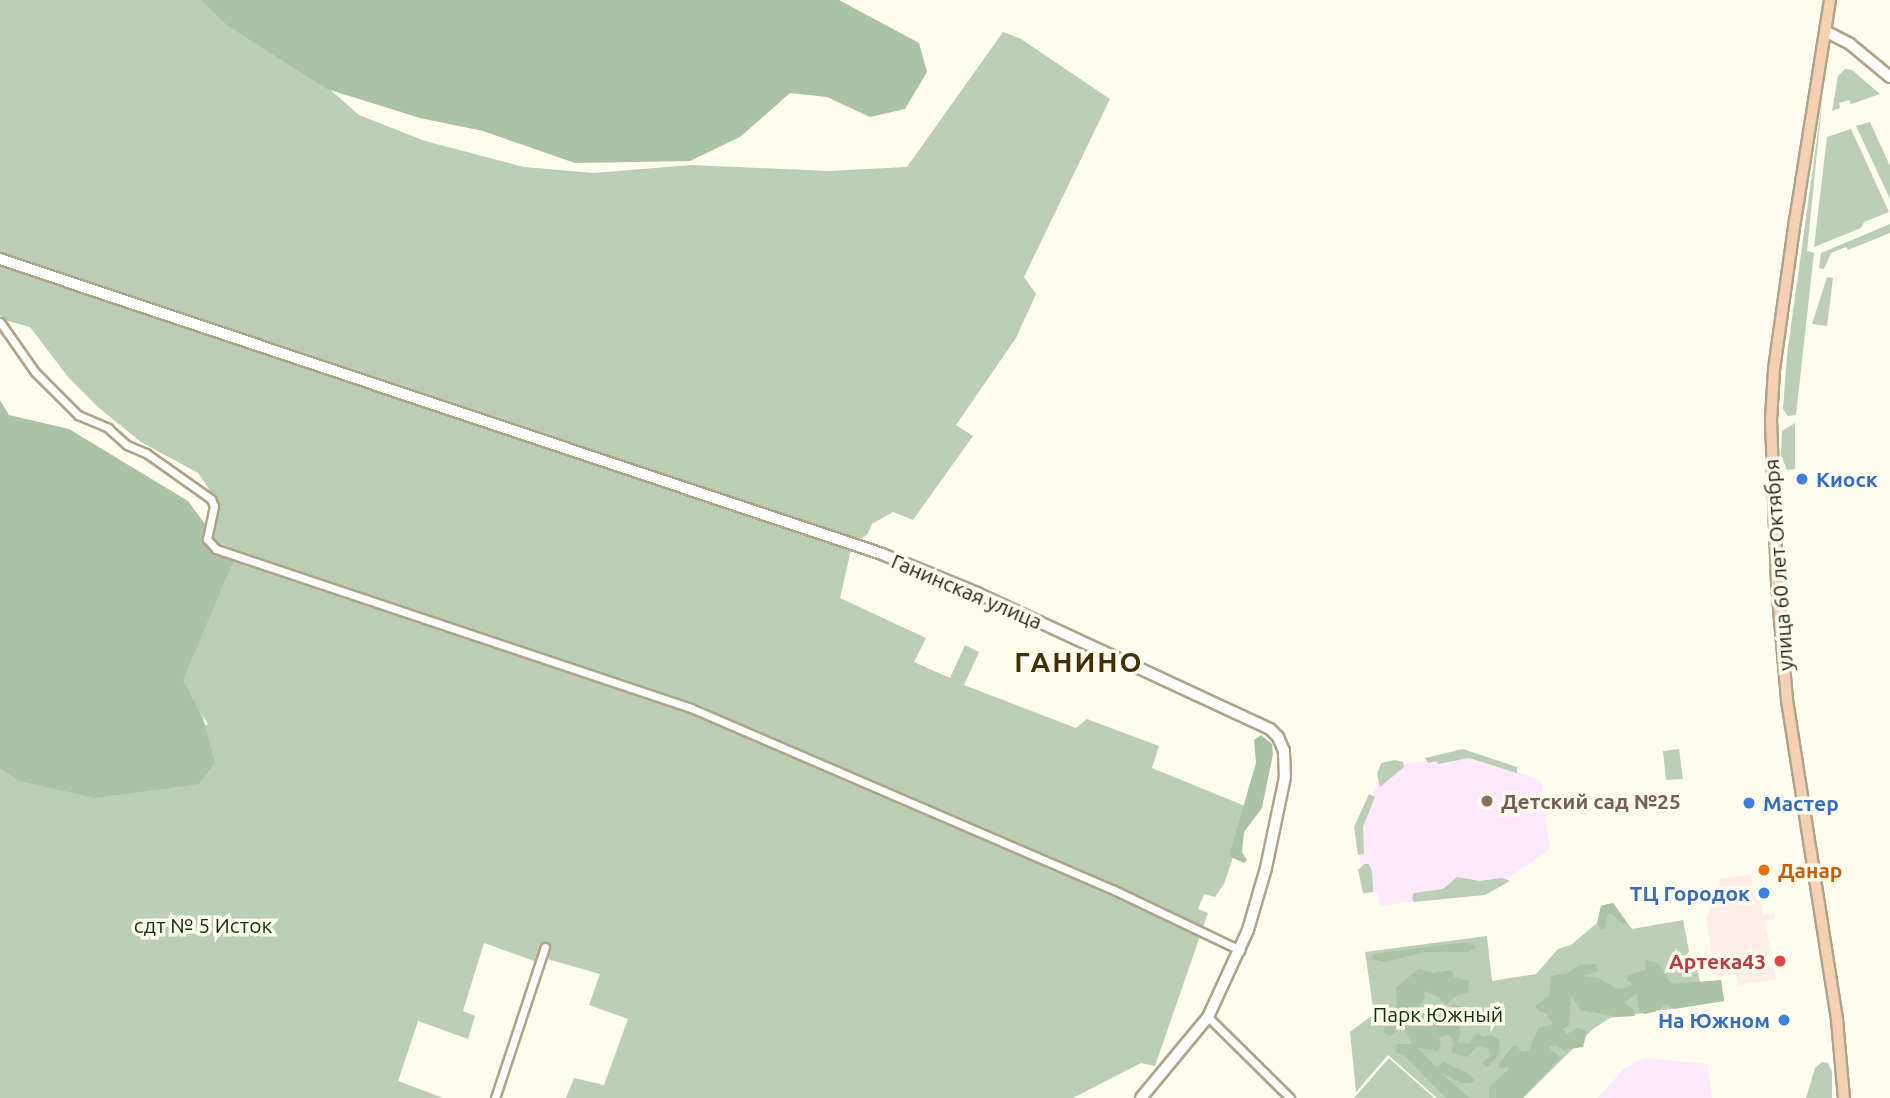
<!DOCTYPE html>
<meta charset="utf-8">
<style>
body{margin:0}
#map{position:relative;width:1890px;height:1098px;overflow:hidden;background:#fefbef;font-family:Ubuntu,sans-serif}
div>[style]{position:absolute}
[style*='--x']{left:calc(var(--x)*1px);top:calc(var(--y)*1px);width:calc(var(--w)*1px);rotate:calc(var(--a)*1deg)}
.commercial>*{inset:0;background:#fcede8}
.education>*{inset:0;background:#fceafc}
.green>*{inset:0;background:#bdceb8}
.forest>*{inset:0;background:#abc2a6}
.roads{filter:drop-shadow(2px 0 #ada58a) drop-shadow(-2px 0 #ada58a) drop-shadow(0 2px #ada58a) drop-shadow(0 -2px #ada58a)}
.street>*{height:7px;margin:-3.5px;padding:0 3.5px;transform-origin:3.5px;border-radius:3.5px;background:#fff}
.secondary>*{height:10px;margin:-5px;padding:0 5px;transform-origin:5px;border-radius:5px;background:#fff}
.primary>*{height:10px;margin:-5px;padding:0 5px;transform-origin:5px;border-radius:5px;background:#f5d0b2}
.dots>*{width:19px;height:19px;translate:-50% -50%;box-sizing:border-box;border:4px solid #fefbef;border-radius:50%}
span{translate:-50% -50%;white-space:nowrap;text-align:center;line-height:1.15;-webkit-text-stroke:7px #fefbef;paint-order:stroke}
.shop-label{font-size:21px;color:#366cbe;font-weight:700}
.left{translate:0 -50%;text-align:left}
.right{translate:-100% -50%;text-align:right}
.street-label{font-size:21px;color:#221f14}
.education-label{font-size:21px;color:#785e54;font-weight:700}
.food-label{font-size:21px;color:#c56008;font-weight:700}
.park-label{font-size:21px;color:#123209}
.health-label{font-size:21px;color:#be3a42;font-weight:700}
.district-label{font-size:28px;color:#413107;font-weight:700;letter-spacing:2px}
</style>
<div id="map">
<div class="commercial">
<i style="clip-path:polygon(1751px 874px,1753px 888px,1761px 897px,1763px 915px,1774px 913px,1775px 919px,1764px 921px,1772px 955px,1753px 956px,1754px 970px,1774px 964px,1776px 979px,1738px 985px,1736px 974px,1716px 977px,1706px 918px,1720px 888px,1719px 879px)"></i>
</div>
<div class="education">
<i style="clip-path:polygon(1468px 753px,1541px 781px,1550px 849px,1489px 891px,1380px 906px,1378px 892px,1363px 893px,1357px 829px,1384px 768px)"></i>
<i style="clip-path:polygon(1644px 1058px,1707px 1064px,1712px 1098px,1597px 1098px,1624px 1069px)"></i>
</div>
<div class="green">
<i style="clip-path:polygon(0 0,228px 0,359px 115px,425px 141px,524px 167px,594px 173px,691px 165px,829px 171px,907px 167px,1003px 32px,1021px 39px,1110px 99px,1024px 277px,1036px 294px,1016px 338px,956px 425px,973px 436px,913px 520px,893px 512px,872px 524px,867px 535px,860px 539px,851px 550px,840px 598px,926px 638px,914px 662px,950px 678px,965px 645px,979px 652px,964px 685px,1076px 728px,1087px 719px,1159px 746px,1152px 768px,1250px 808px,1224px 884px,1215px 897px,1204px 894px,1198px 909px,1208px 913px,1155px 1066px,1141px 1063px,1073px 1098px,566px 1098px,574px 1078px,604px 1085px,628px 1019px,589px 1005px,600px 974px,540px 957px,537px 962px,484px 943px,463px 1011px,475px 1016px,468px 1039px,418px 1021px,398px 1081px,443px 1098px,0 1098px,0 734px,188px 738px,208px 724px,143px 628px,205px 558px,217px 501px,198px 473px,141px 442px,99px 408px,68px 377px,30px 327px,4px 320px,0 315px)"></i>
<i style="clip-path:polygon(1845px 69px,1852px 70px,1880px 94px,1851px 104px,1849px 100px,1839px 103px,1840px 108px,1832px 111px,1838px 76px)"></i>
<i style="clip-path:polygon(1823px 94px,1807px 251px,1814px 253px,1796px 415px,1788px 416px,1783px 409px,1787px 355px)"></i>
<i style="clip-path:polygon(1870px 122px,1890px 166px,1890px 199px,1856px 126px)"></i>
<i style="clip-path:polygon(1851px 129px,1889px 212px,1864px 222px,1861px 228px,1814px 247px,1827px 137px)"></i>
<i style="clip-path:polygon(1890px 224px,1890px 233px,1848px 250px,1846px 247px,1831px 253px,1824px 269px,1819px 268px,1821px 253px)"></i>
<i style="clip-path:polygon(1827px 277px,1833px 278px,1827px 326px,1812px 324px)"></i>
<i style="clip-path:polygon(1795px 423px,1795px 469px,1787px 470px,1781px 455px,1782px 431px)"></i>
<i style="clip-path:polygon(1463px 749px,1517px 767px,1517px 773px,1469px 758px,1438px 764px,1437px 761px,1428px 763px,1425px 758px)"></i>
<i style="clip-path:polygon(1679px 749px,1683px 779px,1666px 780px,1663px 751px)"></i>
<i style="clip-path:polygon(1395px 760px,1403px 762px,1404px 767px,1380px 787px,1377px 774px,1381px 763px)"></i>
<i style="clip-path:polygon(1369px 794px,1375px 797px,1363px 827px,1364px 854px,1358px 855px,1354px 827px)"></i>
<i style="clip-path:polygon(1364px 864px,1369px 864px,1372px 871px,1373px 888px,1373px 892px,1363px 893px,1358px 870px)"></i>
<i style="clip-path:polygon(1457px 877px,1480px 881px,1502px 878px,1510px 881px,1485px 895px,1414px 902px,1412px 898px,1414px 893px,1443px 889px)"></i>
<i style="clip-path:polygon(1613px 903px,1632px 929px,1683px 920px,1689px 951px,1683px 961px,1698px 971px,1700px 983px,1721px 980px,1724px 1001px,1610px 1018px,1593px 1029px,1523px 1098px,1437px 1098px,1388px 1055px,1356px 1092px,1350px 1032px,1374px 1014px,1365px 952px,1487px 936px,1492px 981px,1536px 974px,1558px 949px,1571px 945px,1598px 922px,1601px 906px)"></i>
<i style="clip-path:polygon(1389px 1058px,1432px 1096px,1434px 1098px,1354px 1098px)"></i>
<i style="clip-path:polygon(1822px 1062px,1828px 1063px,1832px 1072px,1832px 1098px,1806px 1098px,1815px 1068px)"></i>
</div>
<div class="forest">
<i style="clip-path:polygon(201px 0,839px 0,919px 43px,927px 72px,905px 109px,870px 117px,827px 97px,790px 93px,740px 137px,690px 161px,575px 163px,483px 131px,420px 118px,327px 89px,228px 26px)"></i>
<i style="clip-path:polygon(0 400px,9px 415px,69px 429px,188px 501px,233px 562px,183px 680px,203px 718px,215px 763px,199px 784px,95px 798px,20px 781px,0 768px)"></i>
<i style="clip-path:polygon(1261px 735px,1272px 744px,1273px 754px,1262px 808px,1244px 832px,1242px 852px,1247px 860px,1244px 863px,1231px 857px,1230px 852px,1256px 763px,1254px 740px)"></i>
<i style="clip-path:polygon(1613px 903px,1627px 923px,1623px 924px,1611px 913px,1607px 915px,1605px 928px,1600px 930px,1597px 923px,1601px 906px)"></i>
<i style="clip-path:polygon(1456px 943px,1471px 943px,1476px 947px,1469px 952px,1424px 952px,1385px 962px,1371px 959px,1374px 954px)"></i>
<i style="clip-path:polygon(1645px 959px,1659px 964px,1671px 984px,1721px 980px,1724px 1001px,1674px 1009px,1666px 1004px,1658px 1011px,1645px 1014px,1639px 1012px,1637px 993px,1624px 1003px,1633px 1009px,1635px 1016px,1618px 1017px,1580px 1010px,1571px 995px,1569px 1025px,1563px 1029px,1567px 1034px,1578px 1028px,1587px 1031px,1583px 1047px,1563px 1050px,1557px 1046px,1550px 1046px,1551px 1050px,1561px 1057px,1523px 1098px,1489px 1098px,1489px 1087px,1509px 1069px,1508px 1066px,1501px 1069px,1498px 1066px,1509px 1050px,1515px 1045px,1522px 1052px,1529px 1050px,1538px 1028px,1553px 1024px,1546px 1013px,1538px 1011px,1535px 1006px,1549px 996px,1551px 976px,1568px 973px,1580px 965px,1595px 964px,1599px 971px,1582px 976px,1598px 978px,1618px 989px,1624px 988px,1633px 985px,1627px 980px,1628px 975px,1646px 970px)"></i>
<i style="clip-path:polygon(1419px 969px,1433px 973px,1452px 970px,1454px 977px,1469px 981px,1468px 993px,1457px 995px,1446px 1005px,1439px 997px,1424px 991px,1425px 998px,1419px 1006px,1422px 1011px,1433px 1012px,1440px 1022px,1448px 1023px,1451px 1022px,1448px 1012px,1453px 1004px,1470px 1009px,1466px 1021px,1459px 1026px,1461px 1033px,1457px 1042px,1470px 1044px,1474px 1036px,1478px 1034px,1484px 1037px,1492px 1035px,1500px 1040px,1499px 1054px,1488px 1067px,1482px 1063px,1491px 1056px,1489px 1049px,1477px 1046px,1468px 1057px,1451px 1053px,1454px 1043px,1449px 1034px,1439px 1038px,1441px 1046px,1438px 1051px,1418px 1048px,1436px 1067px,1444px 1062px,1471px 1075px,1474px 1080px,1472px 1083px,1461px 1083px,1441px 1073px,1469px 1098px,1446px 1098px,1406px 1057px,1395px 1052px,1397px 1044px,1412px 1044px,1403px 1027px,1390px 1036px,1384px 1033px,1384px 1027px,1391px 1025px,1397px 1011px,1396px 987px)"></i>
</div>
<div class="roads">
<div class="street">
<i style="--x:0;--y:322;--w:61;--a:55"></i>
<i style="--x:35;--y:372;--w:61;--a:45"></i>
<i style="--x:78;--y:415;--w:33;--a:23"></i>
<i style="--x:108;--y:428;--w:25;--a:42"></i>
<i style="--x:127;--y:445;--w:21;--a:23"></i>
<i style="--x:146;--y:453;--w:80;--a:35.3"></i>
<i style="--x:211;--y:499;--w:8;--a:67"></i>
<i style="--x:214;--y:506;--w:34;--a:102"></i>
<i style="--x:207;--y:539;--w:13;--a:48"></i>
<i style="--x:216;--y:549;--w:501;--a:18.51"></i>
<i style="--x:691;--y:708;--w:460;--a:23.3"></i>
<i style="--x:1114;--y:890;--w:140;--a:25.5"></i>
<i style="--x:1208;--y:1017;--w:115;--a:44.6"></i>
<i style="--x:495;--y:1098;--w:159;--a:-71.7"></i>
</div>
<div class="secondary">
<i style="--x:1825;--y:31;--w:28;--a:27"></i>
<i style="--x:1850;--y:44;--w:52;--a:39.5"></i>
<i style="--x:0;--y:259;--w:930;--a:18.49"></i>
<i style="--x:882;--y:554;--w:103;--a:22.3"></i>
<i style="--x:977;--y:593;--w:323;--a:24.9"></i>
<i style="--x:1270;--y:729;--w:11;--a:45"></i>
<i style="--x:1278;--y:737;--w:15;--a:67"></i>
<i style="--x:1284;--y:751;--w:26;--a:88"></i>
<i style="--x:1285;--y:777;--w:93;--a:101.8"></i>
<i style="--x:1266;--y:868;--w:65;--a:106.2"></i>
<i style="--x:1248;--y:930;--w:96;--a:114.7"></i>
<i style="--x:1208;--y:1017;--w:105;--a:129.6"></i>
</div>
<div class="primary">
<i style="--x:1830;--y:0;--w:223;--a:99"></i>
<i style="--x:1795;--y:220;--w:151;--a:98"></i>
<i style="--x:1774;--y:370;--w:50;--a:93.4"></i>
<i style="--x:1771;--y:420;--w:165;--a:87.9"></i>
<i style="--x:1777;--y:585;--w:115;--a:85"></i>
<i style="--x:1787;--y:700;--w:324;--a:81.1"></i>
<i style="--x:1837;--y:1020;--w:78;--a:84.9"></i>
</div>
</div>
<div class="dots">
<i style="left:1802px;top:479px;background:#3f7fe0"></i>
<i style="left:1487px;top:801px;background:#8d6e63"></i>
<i style="left:1749px;top:803px;background:#3f7fe0"></i>
<i style="left:1764px;top:870px;background:#e8710a"></i>
<i style="left:1764px;top:893px;background:#3f7fe0"></i>
<i style="left:1780px;top:961px;background:#e0444e"></i>
<i style="left:1784px;top:1020px;background:#3f7fe0"></i>
</div>
<div class="shop-label">
<span class="left" style="left:1816px;top:479px">Киоск</span>
<span class="left" style="left:1763px;top:803px">Мастер</span>
<span class="right" style="left:1750px;top:893px">ТЦ Городок</span>
<span class="right" style="left:1770px;top:1020px">На Южном</span>
</div>
<div class="street-label">
<span style="left:1778px;top:565px;rotate:-94deg">улица 60 лет Октября</span>
<span style="left:967px;top:591px;rotate:23deg">Ганинская улица</span>
</div>
<div class="education-label">
<span class="left" style="left:1501px;top:801px">Детский сад №25</span>
</div>
<div class="food-label">
<span class="left" style="left:1778px;top:870px">Данар</span>
</div>
<div class="park-label">
<span style="left:203px;top:925px">сдт № 5 Исток</span>
<span style="left:1438px;top:1014px">Парк Южный</span>
</div>
<div class="health-label">
<span class="right" style="left:1766px;top:961px">Артека43</span>
</div>
<div class="district-label">
<span style="left:1079px;top:662px">ГАНИНО</span>
</div>
</div>
